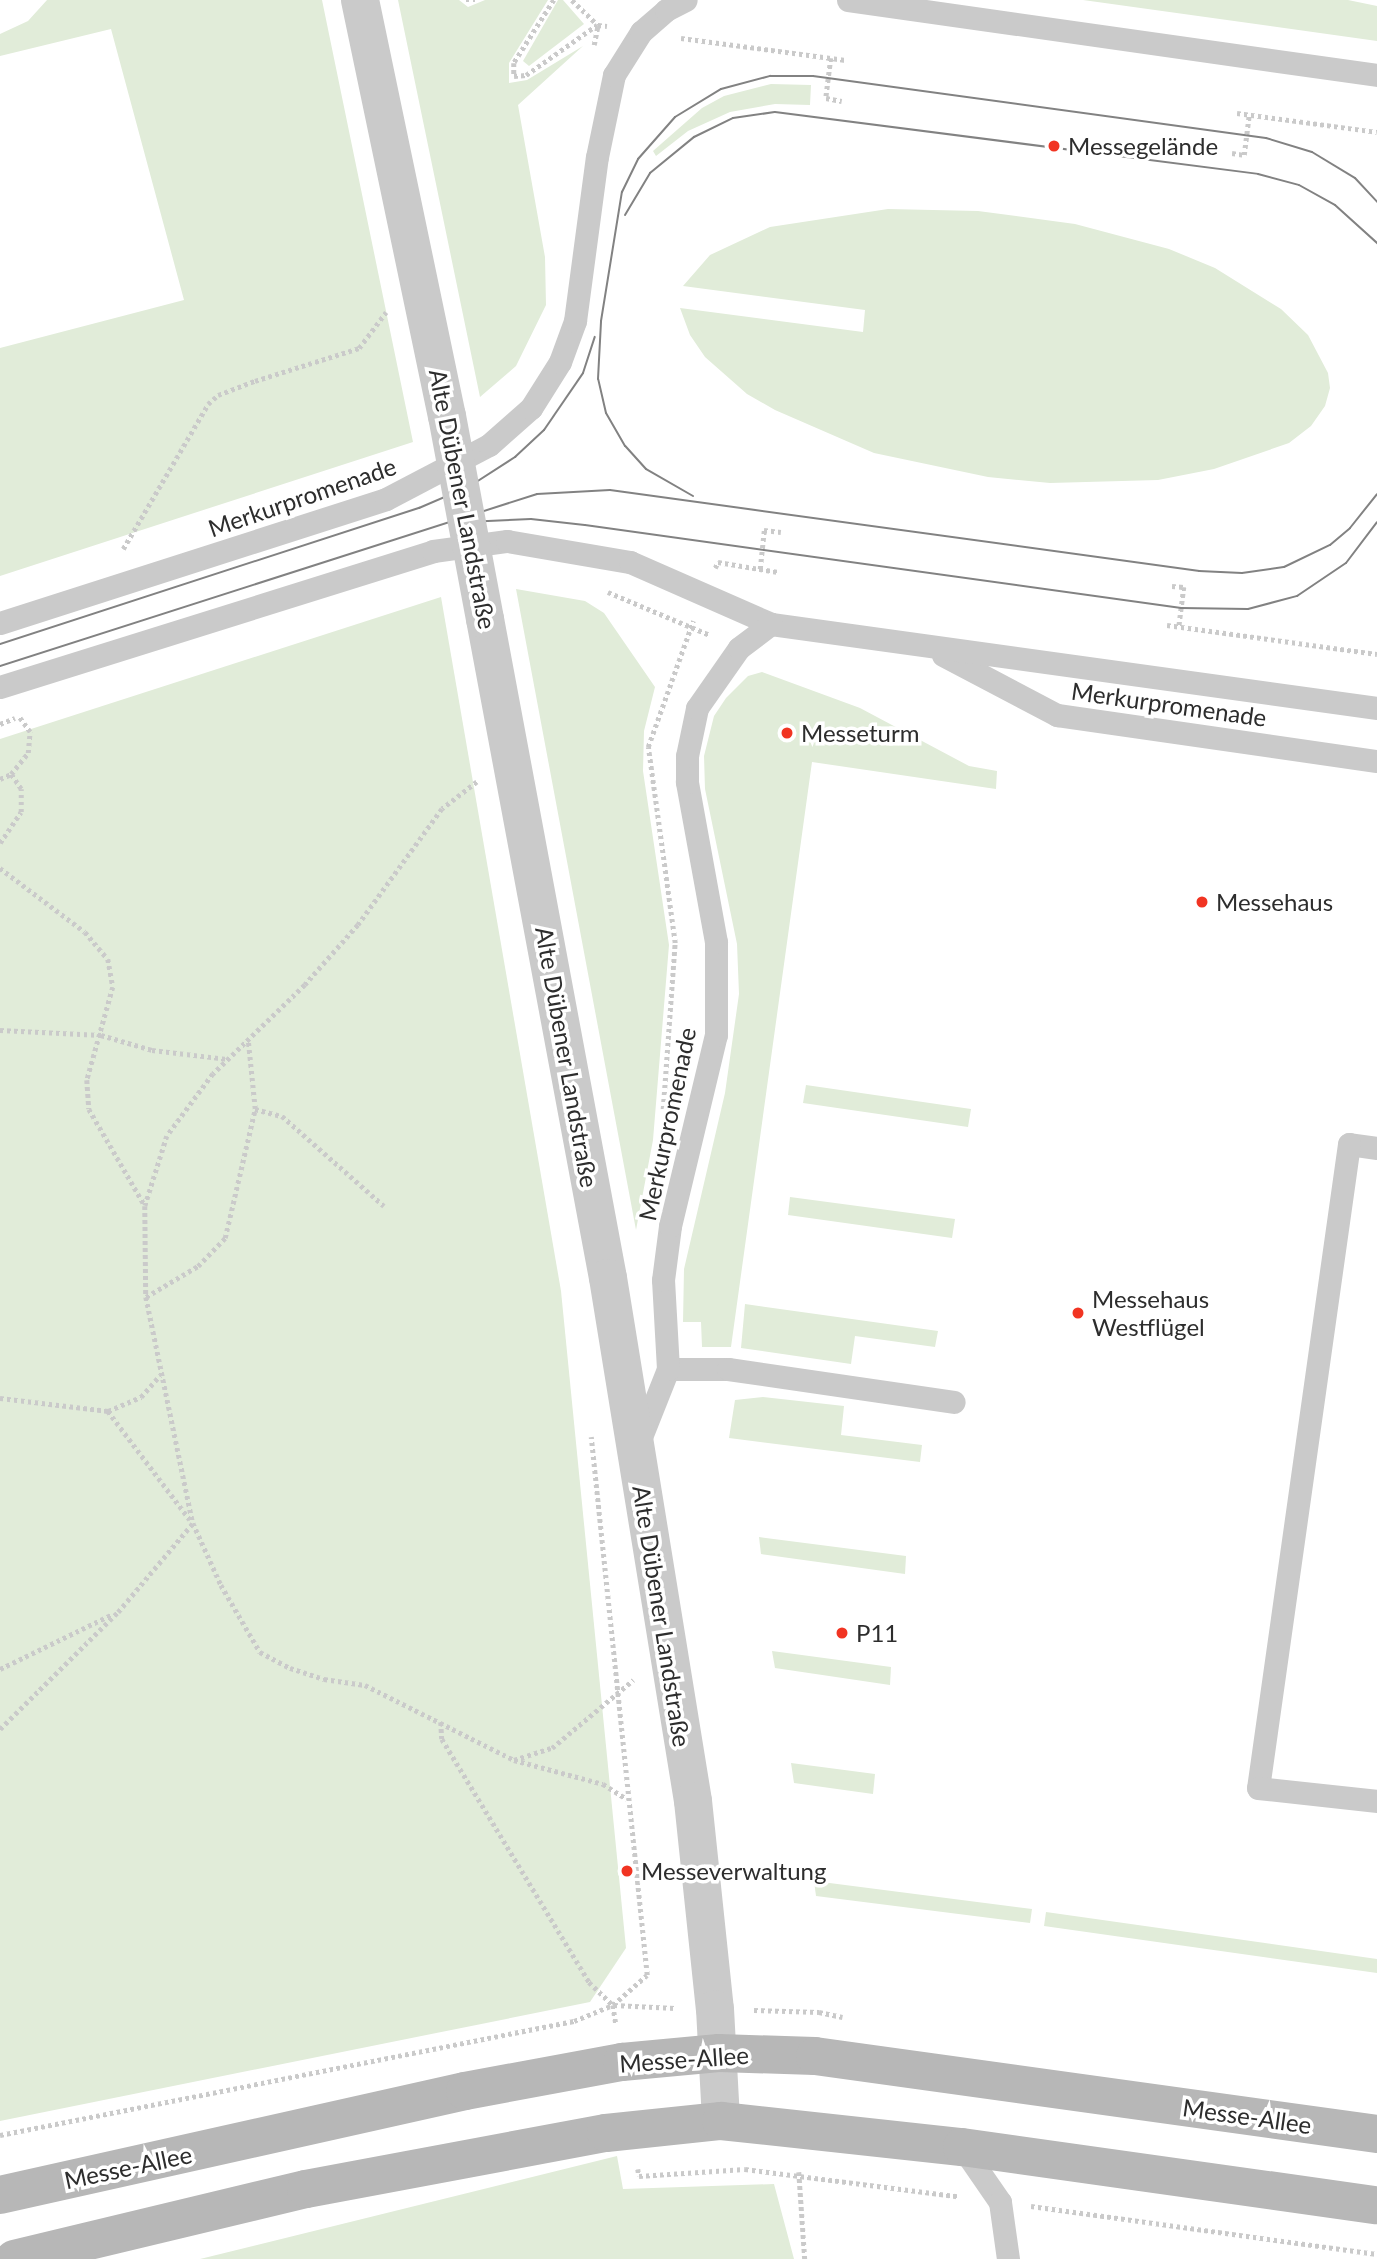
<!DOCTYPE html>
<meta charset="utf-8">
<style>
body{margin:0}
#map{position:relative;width:1377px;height:2259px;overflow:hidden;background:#fff;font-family:Lato,sans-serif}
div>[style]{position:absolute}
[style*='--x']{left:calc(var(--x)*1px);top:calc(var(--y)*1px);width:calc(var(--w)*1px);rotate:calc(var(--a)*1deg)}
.green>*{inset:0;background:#e1ecd9}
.path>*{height:4.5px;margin-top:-2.25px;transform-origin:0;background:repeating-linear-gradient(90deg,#cacaca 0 3.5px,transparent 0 7px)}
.service>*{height:23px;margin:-11.5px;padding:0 11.5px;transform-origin:11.5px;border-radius:11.5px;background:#cacaca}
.tertiary>*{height:38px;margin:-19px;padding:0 19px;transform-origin:19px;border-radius:19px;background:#cacaca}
.secondary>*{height:38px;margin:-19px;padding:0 19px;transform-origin:19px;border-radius:19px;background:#b7b7b7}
.tram>*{height:2px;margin:-1px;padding:0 1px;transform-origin:1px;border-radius:1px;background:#828282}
.tertiary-bridge>*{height:38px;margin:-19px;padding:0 19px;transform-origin:19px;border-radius:19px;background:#cacaca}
.dots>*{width:19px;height:19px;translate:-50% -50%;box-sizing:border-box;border:4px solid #fff;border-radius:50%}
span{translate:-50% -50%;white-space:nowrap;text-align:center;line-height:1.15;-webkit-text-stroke:7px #fff;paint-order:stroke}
.poi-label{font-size:24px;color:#2d2d2d}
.left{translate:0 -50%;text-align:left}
.street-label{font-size:24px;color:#2d2d2d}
</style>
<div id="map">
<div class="green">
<i style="clip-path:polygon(47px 0,322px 0,413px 442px,0 576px,0 348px,184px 300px,111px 29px,0 56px,0 34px,28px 21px)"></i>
<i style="clip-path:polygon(398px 0,459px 0,468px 7px,485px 0,548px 0,509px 63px,509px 83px,527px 80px,583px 46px,518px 105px,545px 257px,546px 305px,516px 366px,480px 397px)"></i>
<i style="clip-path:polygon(558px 0,563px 0,584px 24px,529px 66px,523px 61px)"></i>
<i style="clip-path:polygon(1083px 0,1348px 0,1377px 6px,1377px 41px)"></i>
<i style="clip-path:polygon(771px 84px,811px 85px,810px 105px,775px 104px,730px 112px,688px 131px,656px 156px,653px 151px,702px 108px,724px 96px)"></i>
<i style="clip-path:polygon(888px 209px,978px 211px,1075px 224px,1169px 249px,1215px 268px,1281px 309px,1308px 335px,1328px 373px,1330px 388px,1325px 406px,1311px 426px,1289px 443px,1214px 469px,1158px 480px,1050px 483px,988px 477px,874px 453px,775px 410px,747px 394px,705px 357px,690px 335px,680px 308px,863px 332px,865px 310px,683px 286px,710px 255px,770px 227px)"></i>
<i style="clip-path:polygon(516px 589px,585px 601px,604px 613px,655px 687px,644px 731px,643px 771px,669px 945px,653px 1140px,636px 1230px)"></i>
<i style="clip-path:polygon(441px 597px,561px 1291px,626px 1948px,590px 2002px,0 2121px,0 739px)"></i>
<i style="clip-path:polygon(762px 672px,860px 708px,969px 766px,997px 771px,996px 789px,812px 762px,731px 1347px,702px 1347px,701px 1322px,683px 1322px,684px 1269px,725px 1093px,739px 994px,737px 944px,705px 789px,704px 756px,714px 716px,726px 698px,748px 676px)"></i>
<i style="clip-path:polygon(806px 1085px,971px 1109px,968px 1127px,803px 1103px)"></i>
<i style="clip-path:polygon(790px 1197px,955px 1219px,952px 1238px,788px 1215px)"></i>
<i style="clip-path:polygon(745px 1304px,938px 1331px,935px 1347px,855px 1336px,851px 1364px,741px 1348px)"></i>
<i style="clip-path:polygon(763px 1397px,844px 1406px,841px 1435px,922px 1445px,920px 1462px,729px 1438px,735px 1400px)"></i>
<i style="clip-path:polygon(759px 1537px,906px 1556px,905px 1574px,761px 1554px)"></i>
<i style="clip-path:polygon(772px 1651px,891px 1667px,890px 1685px,775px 1668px)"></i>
<i style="clip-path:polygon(791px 1763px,875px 1774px,873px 1794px,794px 1783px)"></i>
<i style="clip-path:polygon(814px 1881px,1032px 1909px,1030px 1923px,816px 1896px)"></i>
<i style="clip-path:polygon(1046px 1912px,1377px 1959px,1377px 1973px,1044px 1926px)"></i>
<i style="clip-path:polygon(617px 2156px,623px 2189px,774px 2184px,794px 2259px,200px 2259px)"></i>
</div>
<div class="path">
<i style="--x:466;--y:0;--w:9;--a:0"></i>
<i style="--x:554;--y:0;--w:75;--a:122.4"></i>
<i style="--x:514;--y:63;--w:13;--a:90"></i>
<i style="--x:514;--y:76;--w:12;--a:-5"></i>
<i style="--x:526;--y:75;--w:87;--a:-35.2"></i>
<i style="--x:572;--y:0;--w:36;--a:44"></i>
<i style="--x:598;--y:25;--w:9;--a:6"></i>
<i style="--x:681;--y:38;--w:166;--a:7.6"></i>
<i style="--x:594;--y:45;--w:20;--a:-79"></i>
<i style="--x:831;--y:58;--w:40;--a:97.1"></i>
<i style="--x:826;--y:98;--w:16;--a:11"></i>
<i style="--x:1237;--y:113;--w:141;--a:7.7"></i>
<i style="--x:1232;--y:153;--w:12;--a:9"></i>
<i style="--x:1244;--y:155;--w:40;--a:-82.9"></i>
<i style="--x:123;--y:549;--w:168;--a:-59.6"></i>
<i style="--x:208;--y:404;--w:13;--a:-42"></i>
<i style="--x:218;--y:395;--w:40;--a:-21"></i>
<i style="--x:255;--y:381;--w:109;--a:-17.6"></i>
<i style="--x:359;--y:348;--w:45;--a:-53.1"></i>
<i style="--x:715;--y:568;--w:7;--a:-63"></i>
<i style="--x:718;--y:562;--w:61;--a:9.5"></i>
<i style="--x:760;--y:569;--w:39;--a:-84"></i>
<i style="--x:764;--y:530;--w:17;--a:7"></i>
<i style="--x:1172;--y:586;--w:12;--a:5"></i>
<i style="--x:1184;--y:587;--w:40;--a:97.1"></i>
<i style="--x:608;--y:592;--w:111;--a:22.9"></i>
<i style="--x:1167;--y:625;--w:212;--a:7.9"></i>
<i style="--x:0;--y:724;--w:16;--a:-22"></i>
<i style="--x:0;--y:779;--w:12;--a:-24"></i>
<i style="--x:11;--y:774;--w:27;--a:-51"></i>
<i style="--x:28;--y:753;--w:21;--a:-85"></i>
<i style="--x:30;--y:732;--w:19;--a:-126"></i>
<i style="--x:477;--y:782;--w:44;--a:142.4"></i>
<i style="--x:442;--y:809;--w:143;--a:125.9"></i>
<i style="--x:358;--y:925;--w:80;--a:131.5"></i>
<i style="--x:305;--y:985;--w:128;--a:135.9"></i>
<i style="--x:213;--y:1074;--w:77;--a:126.6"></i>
<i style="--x:167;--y:1136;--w:73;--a:107.4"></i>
<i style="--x:145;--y:1206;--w:91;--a:89.4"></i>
<i style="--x:146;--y:1297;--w:231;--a:78.3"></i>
<i style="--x:193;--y:1523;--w:68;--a:65.7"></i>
<i style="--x:221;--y:1585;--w:78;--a:59.8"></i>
<i style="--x:260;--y:1652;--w:34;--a:28"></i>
<i style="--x:290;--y:1668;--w:36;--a:18"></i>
<i style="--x:324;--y:1679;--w:41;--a:8.3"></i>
<i style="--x:365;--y:1685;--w:167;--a:26.7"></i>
<i style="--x:514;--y:1760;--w:92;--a:15.1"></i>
<i style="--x:603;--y:1784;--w:28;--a:32"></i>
<i style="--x:0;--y:843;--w:37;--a:-56"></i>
<i style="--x:21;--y:812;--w:23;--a:-90"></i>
<i style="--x:21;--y:789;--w:18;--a:-124"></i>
<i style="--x:0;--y:868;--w:106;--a:37"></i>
<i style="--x:85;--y:932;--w:35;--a:50"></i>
<i style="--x:108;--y:959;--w:28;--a:80"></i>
<i style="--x:113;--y:987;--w:97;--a:105.6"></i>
<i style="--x:87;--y:1080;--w:29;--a:86"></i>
<i style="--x:89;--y:1109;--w:112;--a:60"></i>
<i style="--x:0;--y:1030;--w:101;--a:2.8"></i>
<i style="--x:101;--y:1035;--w:53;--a:16.4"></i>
<i style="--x:152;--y:1050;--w:77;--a:6.8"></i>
<i style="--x:255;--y:1109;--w:28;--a:15"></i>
<i style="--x:282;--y:1116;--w:136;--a:41.4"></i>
<i style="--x:663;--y:1109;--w:166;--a:-85.9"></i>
<i style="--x:675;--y:943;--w:198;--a:-97.8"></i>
<i style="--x:648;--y:747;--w:134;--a:-70.3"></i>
<i style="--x:146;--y:1297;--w:61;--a:-30.8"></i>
<i style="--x:198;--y:1266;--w:39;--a:-46"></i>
<i style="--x:225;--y:1238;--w:132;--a:-76.9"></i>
<i style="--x:255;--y:1109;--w:69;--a:-95.8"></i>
<i style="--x:0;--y:1398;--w:109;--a:6.9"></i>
<i style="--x:108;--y:1411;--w:36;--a:-23"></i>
<i style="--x:141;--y:1397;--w:29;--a:-49"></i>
<i style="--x:108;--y:1411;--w:136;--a:53"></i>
<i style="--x:0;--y:1669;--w:126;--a:-26"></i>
<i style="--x:441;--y:1722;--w:17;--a:87"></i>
<i style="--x:442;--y:1739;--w:284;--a:58.8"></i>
<i style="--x:589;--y:1982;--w:33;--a:44"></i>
<i style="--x:613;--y:2005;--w:20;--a:81"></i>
<i style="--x:0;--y:1729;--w:166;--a:-44.8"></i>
<i style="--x:118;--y:1612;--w:116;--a:-49.9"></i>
<i style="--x:514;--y:1760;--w:40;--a:-18"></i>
<i style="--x:552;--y:1748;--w:106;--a:-40"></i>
<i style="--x:614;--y:2005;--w:61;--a:2.8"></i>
<i style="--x:754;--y:2010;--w:65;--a:1.8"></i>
<i style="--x:819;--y:2012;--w:24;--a:12"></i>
<i style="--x:0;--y:2135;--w:585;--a:-11.23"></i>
<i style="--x:574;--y:2021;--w:42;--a:-22.3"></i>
<i style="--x:613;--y:2005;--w:45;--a:-41.4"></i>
<i style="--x:647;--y:1975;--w:541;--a:-95.94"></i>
<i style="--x:638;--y:2169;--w:7;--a:82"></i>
<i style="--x:639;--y:2176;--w:106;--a:-3.8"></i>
<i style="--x:745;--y:2169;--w:214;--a:7.3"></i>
<i style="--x:799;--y:2172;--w:87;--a:86.1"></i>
<i style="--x:1031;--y:2206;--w:349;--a:7.9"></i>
</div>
<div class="service">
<i style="--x:848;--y:0;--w:534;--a:8.07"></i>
<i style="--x:0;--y:623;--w:405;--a:-17.8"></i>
<i style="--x:386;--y:499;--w:116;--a:-27.7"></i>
<i style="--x:489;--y:445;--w:56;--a:-41.4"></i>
<i style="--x:531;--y:408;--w:54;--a:-57.8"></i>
<i style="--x:560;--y:362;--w:44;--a:-69.9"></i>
<i style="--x:575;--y:321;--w:165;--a:-82.4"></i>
<i style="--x:597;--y:157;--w:84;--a:-78.3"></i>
<i style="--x:614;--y:75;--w:51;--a:-57.9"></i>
<i style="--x:641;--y:32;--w:33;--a:-41"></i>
<i style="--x:666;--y:10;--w:22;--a:-27"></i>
<i style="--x:943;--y:655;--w:129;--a:27.8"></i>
<i style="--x:1057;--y:715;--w:323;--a:8.2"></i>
<i style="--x:0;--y:687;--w:454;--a:-17.4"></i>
<i style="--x:433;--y:551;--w:75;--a:-7.7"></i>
<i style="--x:507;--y:541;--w:125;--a:9.7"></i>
<i style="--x:630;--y:562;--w:154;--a:23.7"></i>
<i style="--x:771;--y:624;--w:612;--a:7.89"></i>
<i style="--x:1377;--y:1148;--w:28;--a:-172"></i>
<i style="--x:1349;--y:1144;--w:650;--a:98.04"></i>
<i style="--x:1258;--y:1788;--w:120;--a:6.2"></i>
<i style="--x:668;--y:1369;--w:60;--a:0"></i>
<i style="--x:728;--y:1369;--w:228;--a:8.3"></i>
<i style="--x:639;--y:1442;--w:79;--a:-68.3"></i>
<i style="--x:668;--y:1369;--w:89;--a:-93.2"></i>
<i style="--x:663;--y:1280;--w:54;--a:-82.6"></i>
<i style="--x:670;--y:1226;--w:196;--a:-76.5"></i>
<i style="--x:716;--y:1035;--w:93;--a:-90"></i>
<i style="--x:716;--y:942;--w:163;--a:-100.3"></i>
<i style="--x:687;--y:782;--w:26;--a:-90"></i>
<i style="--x:687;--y:756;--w:49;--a:-78.2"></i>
<i style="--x:697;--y:708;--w:73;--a:-55"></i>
<i style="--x:739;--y:648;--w:40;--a:-37"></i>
<i style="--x:962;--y:2147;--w:67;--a:55.4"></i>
<i style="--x:1000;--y:2202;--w:58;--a:82"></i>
</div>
<div class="tertiary">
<i style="--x:360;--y:0;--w:425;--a:78.2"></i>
<i style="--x:485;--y:619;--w:670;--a:79.43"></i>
<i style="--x:608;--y:1278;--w:530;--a:80.77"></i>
<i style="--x:693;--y:1801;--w:209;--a:84"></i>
<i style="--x:715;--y:2009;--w:112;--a:86.9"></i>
</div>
<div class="secondary">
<i style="--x:0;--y:2195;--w:476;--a:-12.6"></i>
<i style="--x:465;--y:2091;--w:160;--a:-10.5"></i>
<i style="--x:622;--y:2062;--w:97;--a:-5.3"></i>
<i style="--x:719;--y:2053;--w:96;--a:1.8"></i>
<i style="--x:815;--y:2056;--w:567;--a:7.9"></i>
<i style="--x:14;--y:2259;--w:300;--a:-13.5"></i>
<i style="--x:306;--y:2189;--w:305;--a:-10.6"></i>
<i style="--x:606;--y:2133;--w:116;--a:-6"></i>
<i style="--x:721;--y:2121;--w:242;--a:6.2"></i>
<i style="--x:962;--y:2147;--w:419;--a:8"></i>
</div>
<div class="tram">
<i style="--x:625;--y:215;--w:49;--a:-59.2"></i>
<i style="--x:650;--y:173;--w:57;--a:-39.3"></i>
<i style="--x:694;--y:137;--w:43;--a:-26"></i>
<i style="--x:733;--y:118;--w:42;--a:-8.1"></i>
<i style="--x:775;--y:112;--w:487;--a:7.3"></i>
<i style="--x:1258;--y:174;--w:42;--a:15"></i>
<i style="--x:1299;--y:185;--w:41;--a:29.1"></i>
<i style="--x:1335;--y:205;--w:57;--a:42.1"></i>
<i style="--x:693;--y:496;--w:54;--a:-150.1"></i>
<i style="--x:646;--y:469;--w:31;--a:-132"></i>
<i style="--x:625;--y:446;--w:38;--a:-120"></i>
<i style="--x:606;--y:413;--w:35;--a:-103"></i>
<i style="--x:598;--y:379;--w:58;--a:-87"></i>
<i style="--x:601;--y:321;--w:131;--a:-80.8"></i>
<i style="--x:622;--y:192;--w:37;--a:-64"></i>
<i style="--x:638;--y:159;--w:56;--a:-48.6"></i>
<i style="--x:675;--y:117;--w:54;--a:-31.3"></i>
<i style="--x:721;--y:89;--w:51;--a:-14.9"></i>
<i style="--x:770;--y:76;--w:43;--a:0"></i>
<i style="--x:813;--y:76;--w:457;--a:7.8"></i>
<i style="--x:1266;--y:138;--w:48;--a:16.9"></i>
<i style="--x:1312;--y:152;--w:50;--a:31.2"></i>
<i style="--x:1355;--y:178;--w:33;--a:47"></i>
<i style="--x:466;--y:522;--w:65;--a:-2.6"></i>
<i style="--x:531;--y:519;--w:54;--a:6.3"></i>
<i style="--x:585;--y:525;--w:602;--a:7.93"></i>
<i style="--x:1181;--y:608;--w:67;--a:0.9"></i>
<i style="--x:1248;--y:609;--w:51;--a:-14.9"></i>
<i style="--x:1297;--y:596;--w:59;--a:-34"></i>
<i style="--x:1346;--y:563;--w:51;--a:-52.9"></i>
<i style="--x:0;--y:644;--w:441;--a:-18"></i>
<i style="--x:419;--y:508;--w:56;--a:-23.3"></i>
<i style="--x:470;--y:486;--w:54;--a:-32.8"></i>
<i style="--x:515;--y:457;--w:40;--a:-43"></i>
<i style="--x:544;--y:430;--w:69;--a:-55.6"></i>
<i style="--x:583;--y:373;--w:38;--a:-72"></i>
<i style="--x:0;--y:666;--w:564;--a:-17.76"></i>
<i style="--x:537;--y:494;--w:73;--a:-3.1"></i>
<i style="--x:610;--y:490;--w:595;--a:7.83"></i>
<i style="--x:1199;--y:571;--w:43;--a:2.7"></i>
<i style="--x:1242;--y:573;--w:42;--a:-8.1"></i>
<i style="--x:1284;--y:567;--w:51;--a:-25.6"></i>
<i style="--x:1330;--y:545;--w:26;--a:-40"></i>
<i style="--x:1350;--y:528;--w:43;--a:-51.5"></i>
</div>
<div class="tertiary-bridge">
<i style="--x:447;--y:416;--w:207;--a:79.4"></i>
</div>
<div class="dots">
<i style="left:1054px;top:146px;background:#f13422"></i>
<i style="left:787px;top:733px;background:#f13422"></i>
<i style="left:1202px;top:902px;background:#f13422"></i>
<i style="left:1078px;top:1313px;background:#f13422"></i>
<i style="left:842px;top:1633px;background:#f13422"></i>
<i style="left:627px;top:1871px;background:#f13422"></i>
</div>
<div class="poi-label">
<span class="left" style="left:1068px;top:146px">Messegelände</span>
<span class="left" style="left:801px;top:733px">Messeturm</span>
<span class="left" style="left:1216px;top:902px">Messehaus</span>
<span class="left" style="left:1092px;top:1313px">Messehaus<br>Westflügel</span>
<span class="left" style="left:856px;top:1633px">P11</span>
<span class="left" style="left:641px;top:1871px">Messeverwaltung</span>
</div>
<div class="street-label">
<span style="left:302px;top:497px;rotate:-19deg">Merkurpromenade</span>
<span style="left:463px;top:499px;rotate:79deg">Alte Dübener Landstraße</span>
<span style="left:1169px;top:704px;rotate:8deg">Merkurpromenade</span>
<span style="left:567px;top:1057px;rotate:80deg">Alte Dübener Landstraße</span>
<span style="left:667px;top:1124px;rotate:-78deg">Merkurpromenade</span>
<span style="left:662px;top:1616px;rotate:81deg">Alte Dübener Landstraße</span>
<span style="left:684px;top:2059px;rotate:-4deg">Messe-Allee</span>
<span style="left:1247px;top:2116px;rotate:8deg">Messe-Allee</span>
<span style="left:128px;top:2167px;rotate:-12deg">Messe-Allee</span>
</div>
</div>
